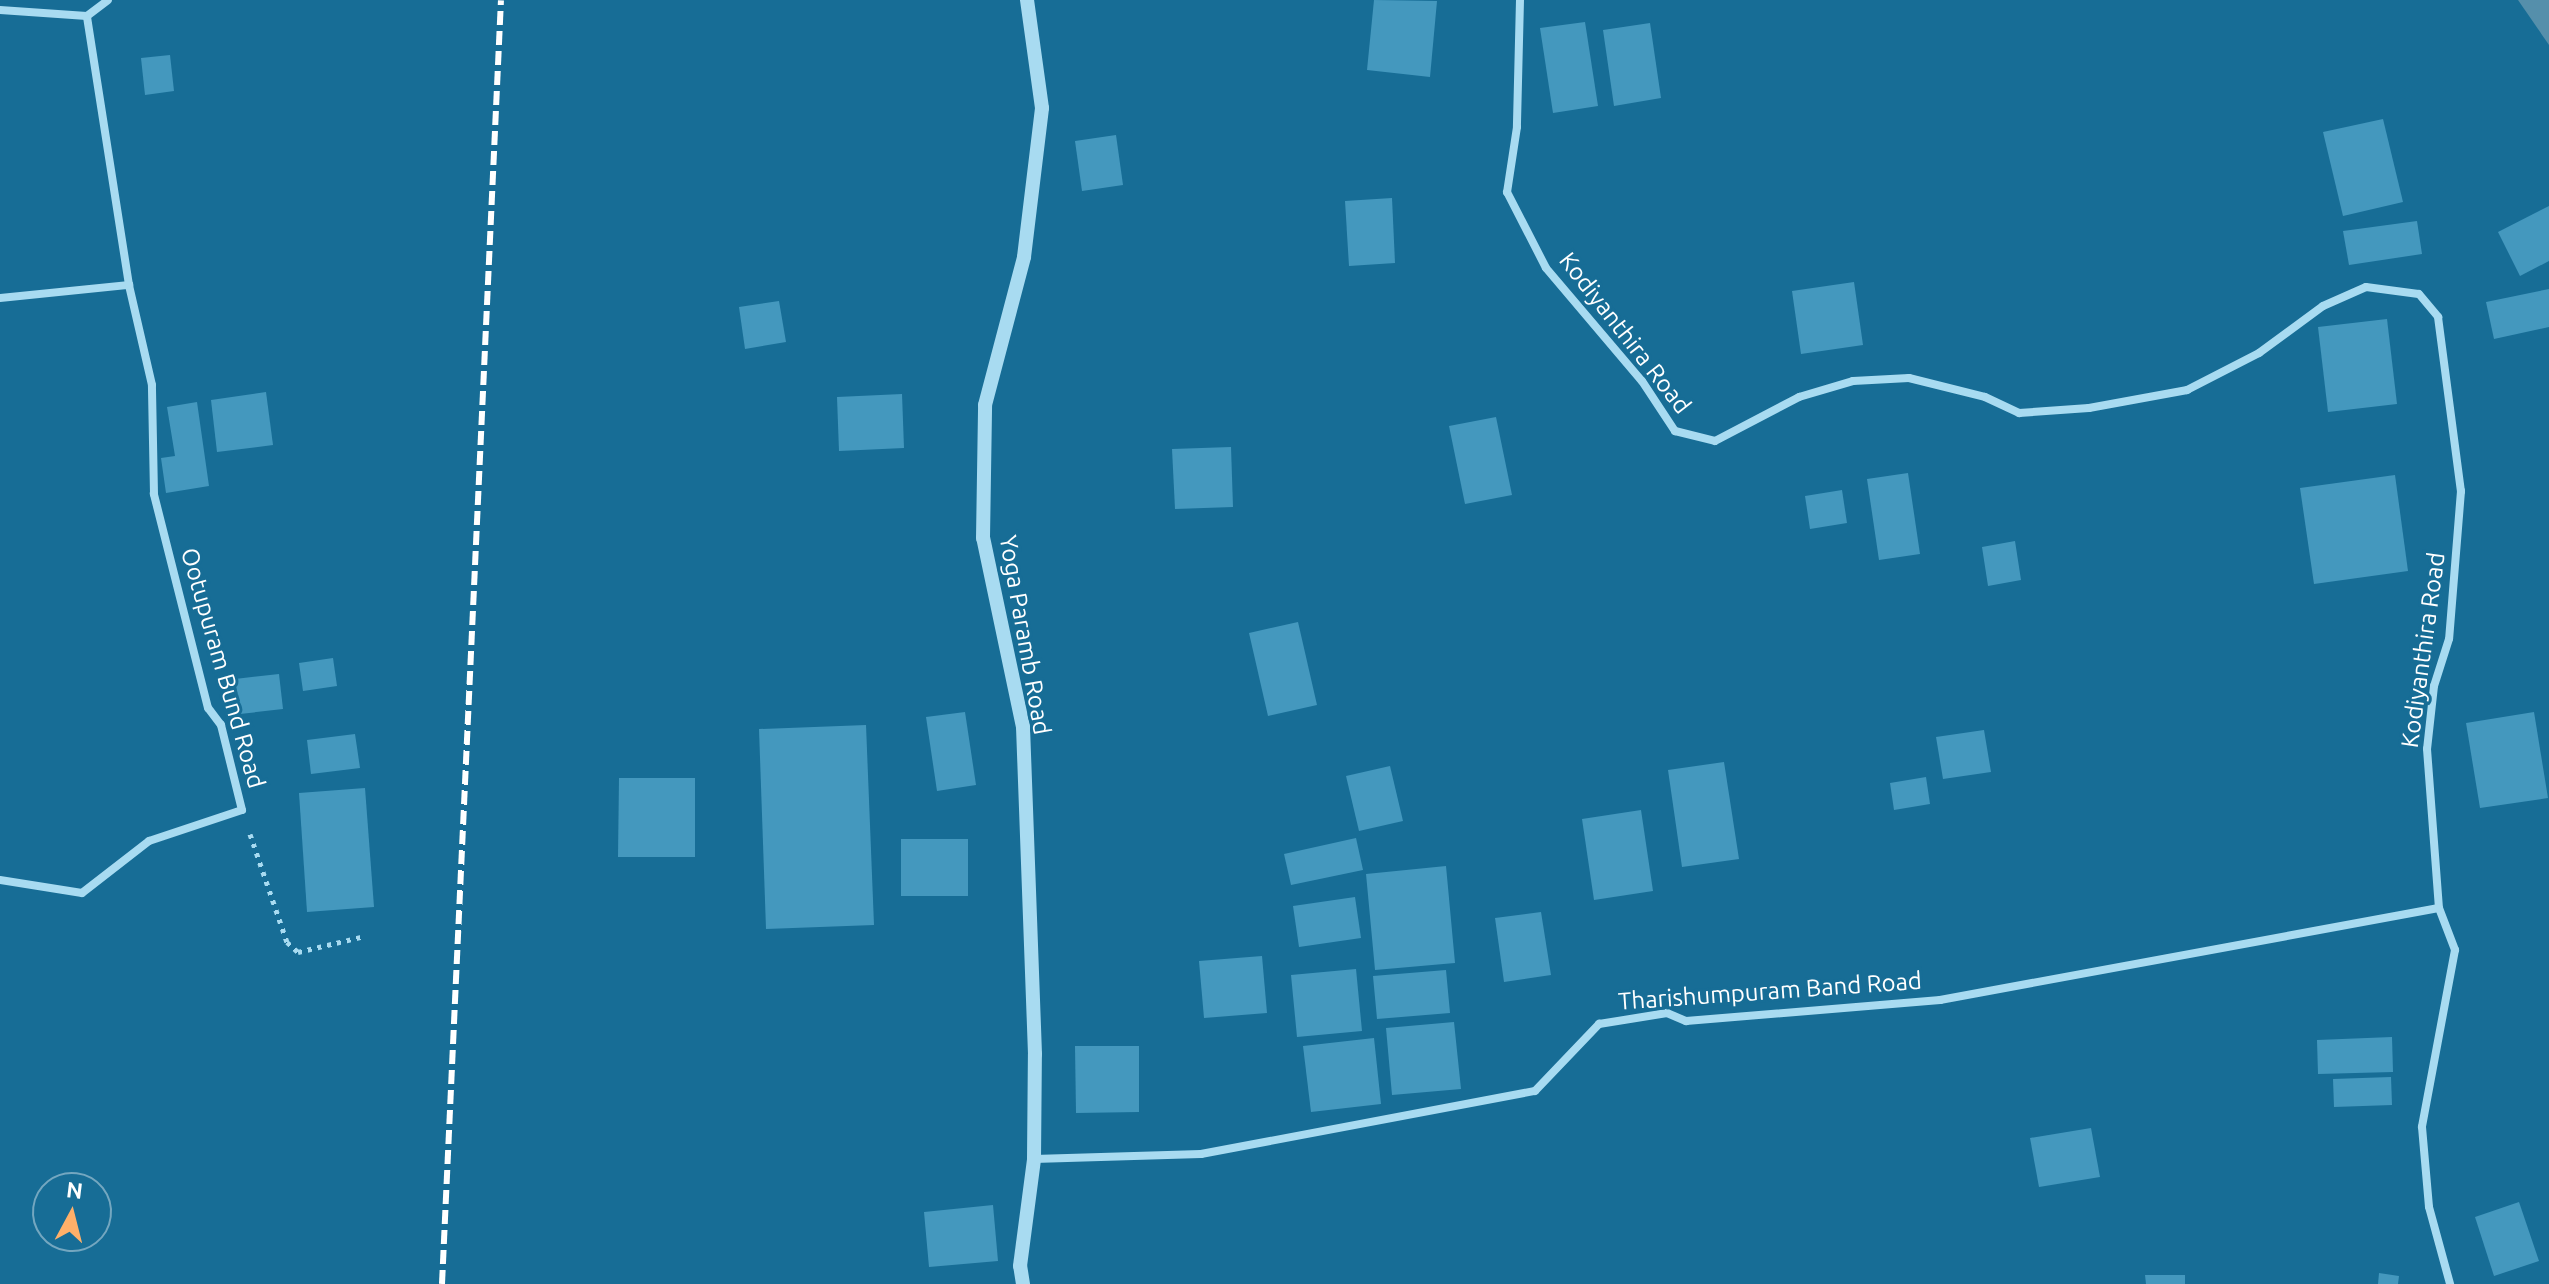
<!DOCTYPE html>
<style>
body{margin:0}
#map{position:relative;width:2549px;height:1284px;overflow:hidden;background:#176d96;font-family:Ubuntu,sans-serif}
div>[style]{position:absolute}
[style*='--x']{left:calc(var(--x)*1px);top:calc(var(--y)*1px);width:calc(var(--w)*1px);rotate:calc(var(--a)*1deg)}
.water>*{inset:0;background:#558fab}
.building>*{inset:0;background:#4498be}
.path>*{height:5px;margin-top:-2.5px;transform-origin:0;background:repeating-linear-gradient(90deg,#a8dbf1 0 4px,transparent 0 10px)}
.minor>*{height:8px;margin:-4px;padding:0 4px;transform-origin:4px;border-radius:4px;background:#a8dbf1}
.tertiary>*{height:14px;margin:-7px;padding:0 7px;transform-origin:7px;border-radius:7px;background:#a8dbf1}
.rail>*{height:6px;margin-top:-3px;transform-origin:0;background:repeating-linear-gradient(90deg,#fff 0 14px,transparent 0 20px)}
span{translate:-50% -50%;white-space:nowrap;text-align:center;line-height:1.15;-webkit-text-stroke:6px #176d96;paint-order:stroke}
.street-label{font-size:24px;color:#fff}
.north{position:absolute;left:32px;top:1172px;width:80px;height:80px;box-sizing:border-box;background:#176d96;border:2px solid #74a7c0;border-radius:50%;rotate:7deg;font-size:22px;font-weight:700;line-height:32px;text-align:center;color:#fff}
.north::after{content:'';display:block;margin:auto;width:28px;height:36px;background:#ffb069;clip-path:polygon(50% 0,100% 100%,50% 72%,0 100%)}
</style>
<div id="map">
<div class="water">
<i style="clip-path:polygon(2518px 0,2549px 0,2549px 45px)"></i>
</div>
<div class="building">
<i style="clip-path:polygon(1374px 0,1437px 1px,1430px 77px,1367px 70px)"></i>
<i style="clip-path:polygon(1585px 22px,1598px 106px,1553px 113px,1540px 28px)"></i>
<i style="clip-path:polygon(1650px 23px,1661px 98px,1614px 106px,1603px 30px)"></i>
<i style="clip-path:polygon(170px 55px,174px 91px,145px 95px,141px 58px)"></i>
<i style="clip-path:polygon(2383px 119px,2403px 202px,2343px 216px,2323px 132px)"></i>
<i style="clip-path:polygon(1116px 135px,1123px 185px,1082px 191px,1075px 141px)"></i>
<i style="clip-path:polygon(1392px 198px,1395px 263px,1349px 266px,1345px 201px)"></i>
<i style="clip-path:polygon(2549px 206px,2549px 261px,2520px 276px,2498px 232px)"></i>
<i style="clip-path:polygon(2417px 221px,2422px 254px,2349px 265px,2343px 231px)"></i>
<i style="clip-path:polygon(1854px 282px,1863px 345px,1801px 354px,1792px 291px)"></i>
<i style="clip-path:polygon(2549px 289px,2549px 327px,2494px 339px,2486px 302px)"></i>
<i style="clip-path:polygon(779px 301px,786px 342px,745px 349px,739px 307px)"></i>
<i style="clip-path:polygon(2387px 319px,2397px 404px,2328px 412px,2318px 327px)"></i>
<i style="clip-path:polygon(266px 392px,273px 445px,217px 452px,211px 400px)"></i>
<i style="clip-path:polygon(902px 394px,904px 448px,839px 451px,837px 397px)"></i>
<i style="clip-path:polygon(197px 402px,209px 486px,166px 493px,161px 458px,175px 456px,167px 407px)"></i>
<i style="clip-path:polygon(1496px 417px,1512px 495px,1465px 504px,1449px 426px)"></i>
<i style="clip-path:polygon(1231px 447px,1233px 507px,1175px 509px,1172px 449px)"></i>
<i style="clip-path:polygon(1908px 473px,1920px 554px,1879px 560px,1867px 479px)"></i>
<i style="clip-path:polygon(2395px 475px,2408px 571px,2314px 584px,2300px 488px)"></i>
<i style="clip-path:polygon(1842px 490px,1847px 523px,1810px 529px,1805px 496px)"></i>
<i style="clip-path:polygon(2015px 541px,2021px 580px,1988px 586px,1982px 547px)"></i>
<i style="clip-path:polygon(1298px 622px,1317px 705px,1268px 716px,1249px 633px)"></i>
<i style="clip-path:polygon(333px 658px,337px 686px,303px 691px,299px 663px)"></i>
<i style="clip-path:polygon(279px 674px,283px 709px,240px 714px,235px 679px)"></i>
<i style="clip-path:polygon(965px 712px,976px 785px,937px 791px,926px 717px)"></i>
<i style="clip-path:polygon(2534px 712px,2548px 798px,2480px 808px,2466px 723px)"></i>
<i style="clip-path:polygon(866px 725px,874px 925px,766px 929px,759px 729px)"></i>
<i style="clip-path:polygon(1984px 730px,1991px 772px,1943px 779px,1936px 737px)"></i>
<i style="clip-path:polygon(355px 734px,360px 768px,311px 774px,307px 740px)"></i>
<i style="clip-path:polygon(1724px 762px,1739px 859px,1682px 867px,1668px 770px)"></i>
<i style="clip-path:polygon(1390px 766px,1403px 821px,1359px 831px,1346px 776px)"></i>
<i style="clip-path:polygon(1926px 777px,1930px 804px,1894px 810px,1890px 783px)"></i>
<i style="clip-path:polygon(619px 778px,695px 778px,695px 857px,618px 857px)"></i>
<i style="clip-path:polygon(365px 788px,374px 907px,307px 912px,299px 793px)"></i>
<i style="clip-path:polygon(1641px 810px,1653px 891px,1594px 900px,1582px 819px)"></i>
<i style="clip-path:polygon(1356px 838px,1363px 870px,1291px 885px,1284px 854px)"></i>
<i style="clip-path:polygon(901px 839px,968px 839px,968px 896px,901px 896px)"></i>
<i style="clip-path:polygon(1446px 866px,1455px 963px,1375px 970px,1366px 874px)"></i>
<i style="clip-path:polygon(1355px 897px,1361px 938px,1299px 947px,1293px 906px)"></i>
<i style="clip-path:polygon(1541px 912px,1551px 975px,1504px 982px,1495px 918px)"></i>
<i style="clip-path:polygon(1262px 956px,1267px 1013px,1204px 1018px,1199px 961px)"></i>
<i style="clip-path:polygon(1356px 969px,1362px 1031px,1297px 1037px,1291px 975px)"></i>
<i style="clip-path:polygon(1446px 970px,1450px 1013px,1377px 1019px,1373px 976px)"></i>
<i style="clip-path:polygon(1454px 1022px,1461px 1089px,1392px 1095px,1386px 1028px)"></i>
<i style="clip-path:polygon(2392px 1037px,2393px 1072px,2318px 1074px,2317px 1040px)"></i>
<i style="clip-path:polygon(1374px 1038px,1381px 1104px,1311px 1112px,1303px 1046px)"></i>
<i style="clip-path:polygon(1075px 1046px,1139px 1046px,1139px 1112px,1076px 1113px)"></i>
<i style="clip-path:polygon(2391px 1077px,2392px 1105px,2334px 1107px,2333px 1079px)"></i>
<i style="clip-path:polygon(2091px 1128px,2100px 1177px,2039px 1187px,2030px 1138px)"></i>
<i style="clip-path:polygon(2519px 1202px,2539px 1261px,2494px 1276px,2475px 1217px)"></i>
<i style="clip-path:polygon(993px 1205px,998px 1261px,929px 1267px,924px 1212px)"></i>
<i style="clip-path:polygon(2379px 1273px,2399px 1276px,2398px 1284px,2378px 1284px)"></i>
<i style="clip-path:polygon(2145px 1275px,2185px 1275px,2185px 1284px,2146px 1284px)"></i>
</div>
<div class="path">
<i style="--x:250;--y:834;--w:114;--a:71.1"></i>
<i style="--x:287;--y:942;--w:15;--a:42"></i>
<i style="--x:298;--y:952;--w:65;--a:-13.4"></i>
</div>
<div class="minor">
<i style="--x:1520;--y:0;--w:127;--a:91.4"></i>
<i style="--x:1517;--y:127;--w:66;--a:98.7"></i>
<i style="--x:1507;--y:192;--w:85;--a:62.8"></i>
<i style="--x:1546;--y:268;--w:148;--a:49.7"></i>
<i style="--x:1642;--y:381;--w:60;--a:56.6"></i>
<i style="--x:1675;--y:431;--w:41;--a:14"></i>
<i style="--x:1715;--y:441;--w:95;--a:-27.6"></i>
<i style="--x:1799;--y:397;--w:56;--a:-16.5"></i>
<i style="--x:1853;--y:381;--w:56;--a:-3.1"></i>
<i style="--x:1909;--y:378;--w:78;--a:14"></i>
<i style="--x:1985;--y:397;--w:38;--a:25"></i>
<i style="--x:2019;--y:413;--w:70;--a:-4.1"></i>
<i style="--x:2089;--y:408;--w:100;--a:-10.4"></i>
<i style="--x:2187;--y:390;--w:81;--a:-27.2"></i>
<i style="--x:2259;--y:353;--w:79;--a:-36.3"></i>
<i style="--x:2323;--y:306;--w:47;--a:-23.8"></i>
<i style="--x:2366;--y:287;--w:53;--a:7.5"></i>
<i style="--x:2419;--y:294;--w:30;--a:50"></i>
<i style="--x:2438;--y:317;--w:176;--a:82.5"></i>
<i style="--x:2461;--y:491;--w:148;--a:94.6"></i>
<i style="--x:2449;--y:639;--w:49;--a:107.7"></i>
<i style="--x:2434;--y:686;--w:63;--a:96.3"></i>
<i style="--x:2427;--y:749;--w:159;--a:85.7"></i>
<i style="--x:2439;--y:908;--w:45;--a:69.1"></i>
<i style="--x:2455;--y:950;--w:180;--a:100.6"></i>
<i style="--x:2422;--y:1127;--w:80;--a:85"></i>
<i style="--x:2429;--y:1207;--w:80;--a:74.7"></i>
<i style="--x:0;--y:10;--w:87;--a:3.9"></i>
<i style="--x:87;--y:16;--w:26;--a:-37"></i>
<i style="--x:0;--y:298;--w:130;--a:-5.8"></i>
<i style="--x:0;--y:880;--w:83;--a:9"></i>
<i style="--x:82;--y:893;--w:85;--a:-37.8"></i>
<i style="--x:149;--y:841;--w:98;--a:-18.4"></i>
<i style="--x:242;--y:810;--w:88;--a:-103.9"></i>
<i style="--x:221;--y:725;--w:21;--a:-127"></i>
<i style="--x:208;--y:708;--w:221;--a:-104.2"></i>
<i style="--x:154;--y:494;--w:109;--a:-91.1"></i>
<i style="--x:152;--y:385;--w:103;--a:-103"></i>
<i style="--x:129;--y:285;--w:272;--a:-98.9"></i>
<i style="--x:1034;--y:1159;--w:167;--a:-1.7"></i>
<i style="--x:1201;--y:1154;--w:340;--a:-10.7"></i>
<i style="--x:1535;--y:1091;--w:93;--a:-46.3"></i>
<i style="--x:1599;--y:1024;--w:69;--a:-9.2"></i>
<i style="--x:1667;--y:1013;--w:21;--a:23"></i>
<i style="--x:1686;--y:1021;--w:255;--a:-4.7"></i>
<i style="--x:1940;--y:1000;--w:507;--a:-10.45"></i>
</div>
<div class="tertiary">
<i style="--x:1023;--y:1284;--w:18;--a:-99"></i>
<i style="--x:1020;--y:1266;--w:108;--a:-82.5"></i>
<i style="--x:1034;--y:1159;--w:105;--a:-89.5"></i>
<i style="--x:1035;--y:1054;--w:327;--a:-92.1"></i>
<i style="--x:1023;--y:727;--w:193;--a:-101.9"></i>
<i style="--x:983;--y:538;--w:133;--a:-89.1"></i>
<i style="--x:985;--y:405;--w:153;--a:-75.2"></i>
<i style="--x:1024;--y:257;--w:150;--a:-83.1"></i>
<i style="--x:1042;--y:108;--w:109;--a:-97.9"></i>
</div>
<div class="rail">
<i style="--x:442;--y:1284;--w:1285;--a:-87.37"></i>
</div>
<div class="street-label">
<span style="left:1625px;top:333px;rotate:52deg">Kodiyanthira Road</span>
<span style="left:1025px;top:635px;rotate:80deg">Yoga Paramb Road</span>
<span style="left:2423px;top:650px;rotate:-82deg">Kodiyanthira Road</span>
<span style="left:223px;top:668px;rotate:74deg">Ootupuram Bund Road</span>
<span style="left:1770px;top:991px;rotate:-4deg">Tharishumpuram Band Road</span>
</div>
<div class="north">N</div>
</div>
